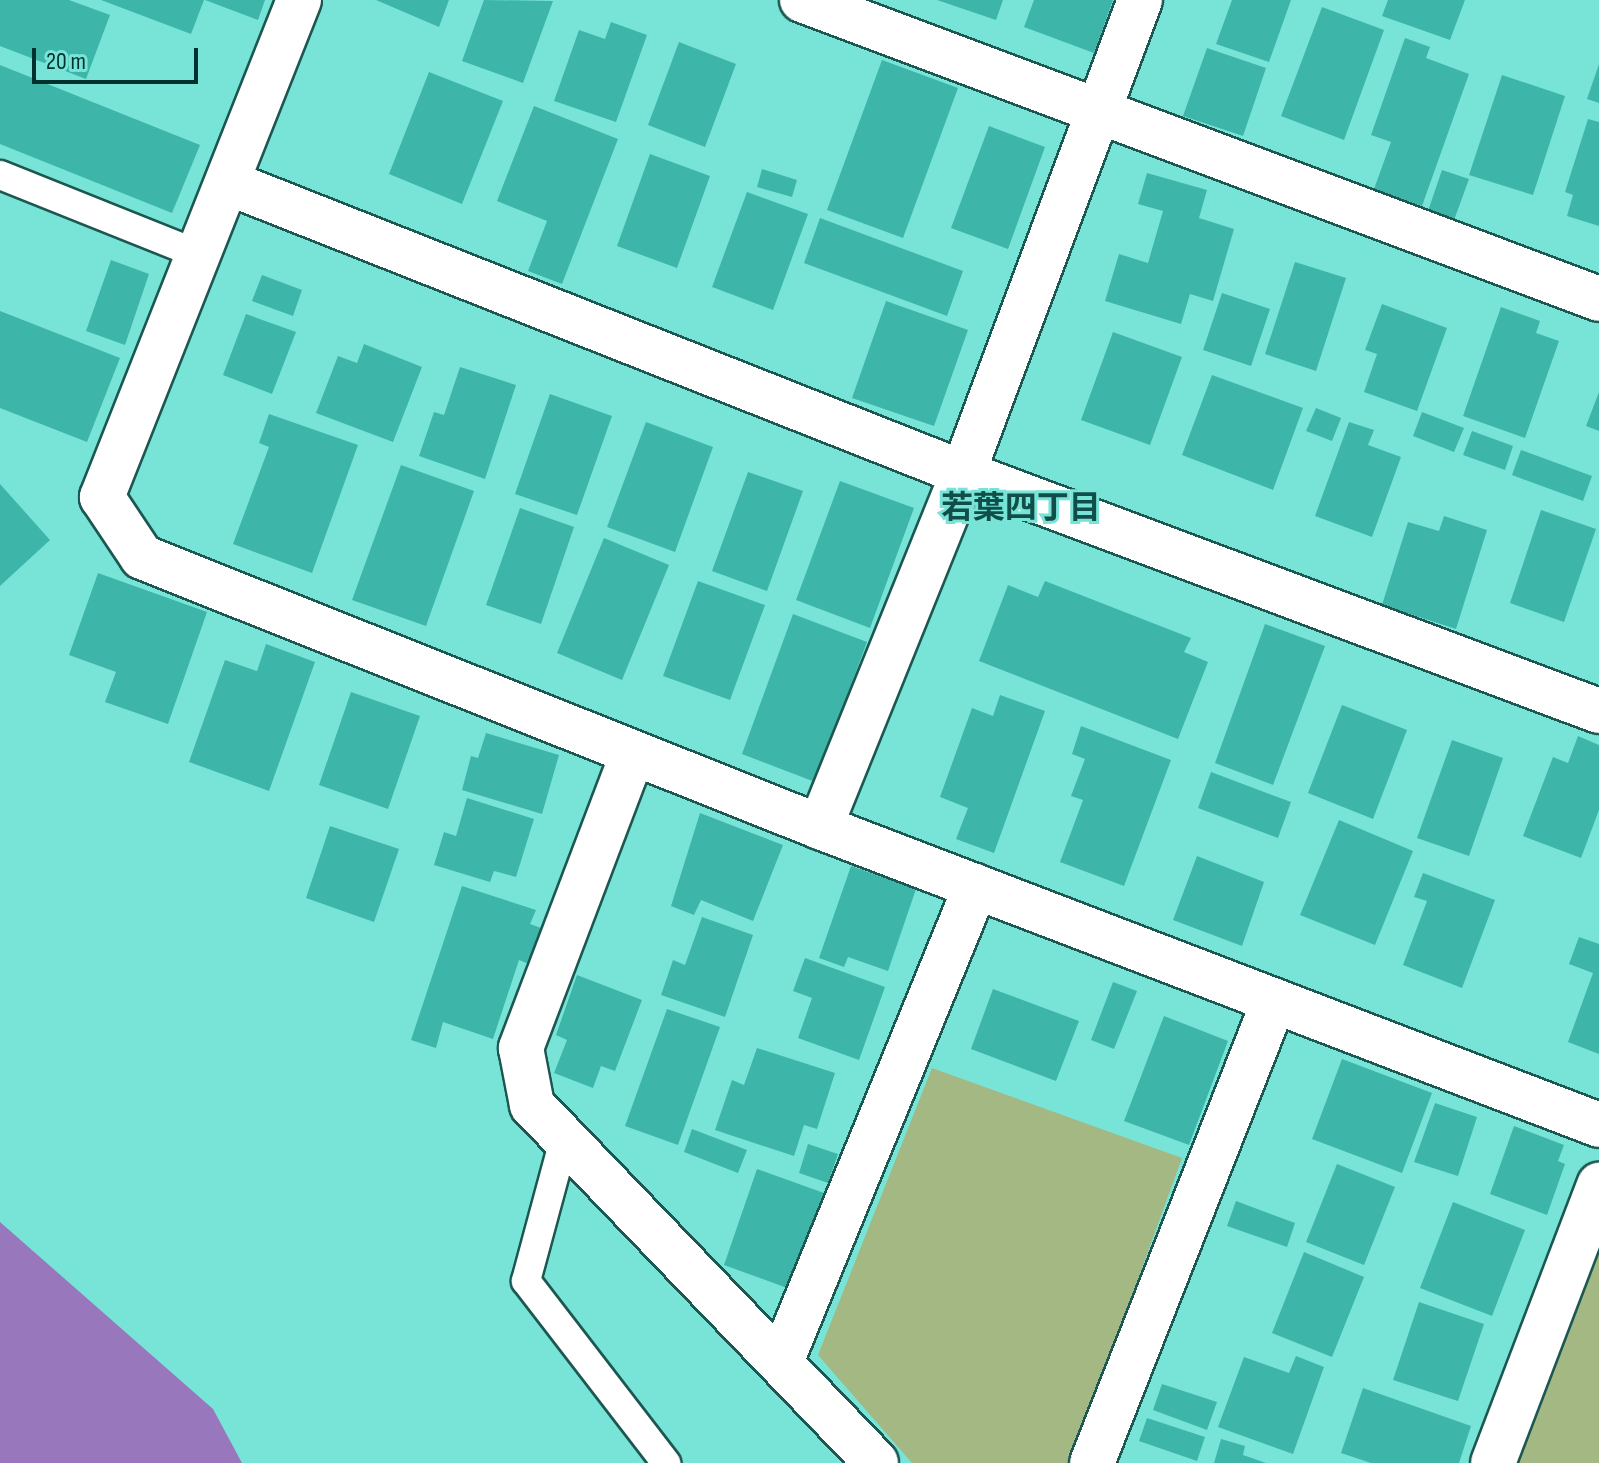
<!DOCTYPE html>
<meta charset="utf-8">
<style>
body{margin:0}
#map{position:relative;width:1599px;height:1463px;overflow:hidden;background:#78e4d8;font-family:"Sofia Sans Condensed","Noto Sans JP",sans-serif}
div>[style]{position:absolute}
[style*='--x']{left:calc(var(--x)*1px);top:calc(var(--y)*1px);width:calc(var(--w)*1px);rotate:calc(var(--a)*1deg)}
.green>*{inset:0;background:#a3b883}
.water>*{inset:0;background:#9877bc}
.building>*{inset:0;background:#3eb5a9}
.roads{filter:drop-shadow(2px 0 #1c5751) drop-shadow(-2px 0 #1c5751) drop-shadow(0 2px #1c5751) drop-shadow(0 -2px #1c5751)}
.service>*{height:28px;margin:-14px;padding:0 14px;transform-origin:14px;border-radius:14px;background:#fff}
.minor>*{height:44px;margin:-22px;padding:0 22px;transform-origin:22px;border-radius:22px;background:#fff}
span{translate:-50% -50%;white-space:nowrap;text-align:center;line-height:1.15;-webkit-text-stroke:6px #78e4d8;paint-order:stroke}
.neighbourhood-label{font-size:32px;color:#104f49;font-weight:700}
.scale{position:absolute;left:32px;top:48px;width:166px;height:36px;box-sizing:border-box;border:4px solid #00312c;border-top:0;padding-left:10px;font-size:24px;line-height:28px;white-space:nowrap;color:#00312c;-webkit-text-stroke:6px #78e4d8;paint-order:stroke}
</style>
<div id="map">
<div class="green">
<i style="clip-path:polygon(932px 1068px,1182px 1158px,1071px 1463px,912px 1463px,818px 1355px)"></i>
<i style="clip-path:polygon(1599px 1191px,1599px 1463px,1494px 1463px)"></i>
</div>
<div class="water">
<i style="clip-path:polygon(0 1222px,213px 1409px,242px 1463px,0 1463px)"></i>
</div>
<div class="building">
<i style="clip-path:polygon(0 0,69px 0,110px 15px,86px 79px,0 46px)"></i>
<i style="clip-path:polygon(101px 0,204px 0,191px 34px)"></i>
<i style="clip-path:polygon(205px 0,265px 0,258px 20px)"></i>
<i style="clip-path:polygon(376px 0,449px 0,439px 27px)"></i>
<i style="clip-path:polygon(484px 0,553px 1px,523px 83px,462px 61px)"></i>
<i style="clip-path:polygon(937px 0,1003px 0,996px 20px)"></i>
<i style="clip-path:polygon(1034px 0,1113px 0,1094px 53px,1024px 27px)"></i>
<i style="clip-path:polygon(1232px 0,1291px 0,1269px 62px,1216px 44px)"></i>
<i style="clip-path:polygon(1388px 0,1465px 0,1450px 40px,1382px 16px)"></i>
<i style="clip-path:polygon(1322px 7px,1384px 30px,1344px 140px,1281px 116px)"></i>
<i style="clip-path:polygon(611px 22px,647px 35px,616px 122px,554px 101px,579px 30px,605px 39px)"></i>
<i style="clip-path:polygon(1405px 38px,1430px 47px,1426px 58px,1469px 74px,1422px 206px,1374px 189px,1391px 142px,1371px 135px)"></i>
<i style="clip-path:polygon(679px 42px,736px 64px,705px 147px,648px 125px)"></i>
<i style="clip-path:polygon(1207px 48px,1266px 68px,1243px 136px,1183px 116px)"></i>
<i style="clip-path:polygon(882px 60px,958px 88px,903px 238px,827px 210px)"></i>
<i style="clip-path:polygon(1599px 64px,1599px 103px,1587px 99px)"></i>
<i style="clip-path:polygon(0 65px,200px 145px,172px 213px,0 144px)"></i>
<i style="clip-path:polygon(429px 72px,503px 101px,462px 204px,389px 174px)"></i>
<i style="clip-path:polygon(1502px 75px,1565px 96px,1533px 195px,1469px 175px)"></i>
<i style="clip-path:polygon(534px 106px,618px 139px,562px 284px,528px 271px,547px 221px,497px 201px)"></i>
<i style="clip-path:polygon(1588px 119px,1599px 122px,1599px 226px,1567px 216px,1573px 195px,1565px 192px)"></i>
<i style="clip-path:polygon(989px 126px,1045px 147px,1008px 249px,951px 228px)"></i>
<i style="clip-path:polygon(650px 154px,710px 176px,677px 268px,617px 246px)"></i>
<i style="clip-path:polygon(762px 169px,797px 180px,792px 197px,757px 187px)"></i>
<i style="clip-path:polygon(1442px 170px,1469px 179px,1453px 223px,1427px 214px)"></i>
<i style="clip-path:polygon(1147px 173px,1207px 190px,1199px 218px,1234px 229px,1213px 301px,1190px 294px,1181px 324px,1105px 301px,1119px 254px,1148px 263px,1163px 211px,1138px 204px)"></i>
<i style="clip-path:polygon(747px 192px,808px 214px,773px 310px,712px 287px)"></i>
<i style="clip-path:polygon(820px 218px,963px 271px,947px 316px,804px 263px)"></i>
<i style="clip-path:polygon(111px 260px,149px 274px,125px 345px,86px 331px)"></i>
<i style="clip-path:polygon(1295px 262px,1346px 278px,1316px 371px,1265px 354px)"></i>
<i style="clip-path:polygon(262px 275px,302px 290px,293px 316px,252px 301px)"></i>
<i style="clip-path:polygon(1222px 293px,1270px 309px,1251px 366px,1203px 350px)"></i>
<i style="clip-path:polygon(886px 301px,968px 330px,934px 426px,852px 398px)"></i>
<i style="clip-path:polygon(1382px 304px,1447px 328px,1417px 411px,1364px 392px,1377px 354px,1365px 350px)"></i>
<i style="clip-path:polygon(1501px 307px,1540px 321px,1536px 333px,1559px 341px,1525px 438px,1463px 416px)"></i>
<i style="clip-path:polygon(0 311px,120px 358px,87px 442px,0 408px)"></i>
<i style="clip-path:polygon(246px 314px,296px 332px,272px 394px,223px 375px)"></i>
<i style="clip-path:polygon(1113px 332px,1182px 357px,1150px 445px,1081px 420px)"></i>
<i style="clip-path:polygon(364px 344px,422px 367px,393px 442px,316px 413px,338px 356px,357px 363px)"></i>
<i style="clip-path:polygon(460px 367px,516px 385px,485px 479px,419px 456px,434px 412px,444px 415px)"></i>
<i style="clip-path:polygon(1212px 375px,1303px 408px,1273px 490px,1182px 455px)"></i>
<i style="clip-path:polygon(1599px 392px,1599px 431px,1586px 426px)"></i>
<i style="clip-path:polygon(550px 394px,612px 416px,577px 515px,515px 494px)"></i>
<i style="clip-path:polygon(1316px 408px,1341px 418px,1332px 441px,1306px 431px)"></i>
<i style="clip-path:polygon(1422px 412px,1464px 428px,1454px 452px,1413px 436px)"></i>
<i style="clip-path:polygon(269px 414px,358px 445px,312px 573px,233px 544px,269px 447px,259px 443px)"></i>
<i style="clip-path:polygon(646px 422px,713px 447px,675px 552px,607px 527px)"></i>
<i style="clip-path:polygon(1349px 422px,1374px 430px,1368px 445px,1401px 457px,1372px 537px,1315px 516px)"></i>
<i style="clip-path:polygon(1472px 431px,1513px 446px,1505px 470px,1463px 455px)"></i>
<i style="clip-path:polygon(1521px 450px,1592px 476px,1583px 501px,1512px 475px)"></i>
<i style="clip-path:polygon(401px 465px,474px 491px,426px 626px,352px 600px)"></i>
<i style="clip-path:polygon(748px 472px,803px 491px,767px 591px,712px 571px)"></i>
<i style="clip-path:polygon(840px 481px,914px 508px,870px 628px,796px 600px)"></i>
<i style="clip-path:polygon(0 484px,50px 540px,0 586px)"></i>
<i style="clip-path:polygon(520px 508px,574px 527px,541px 624px,486px 605px)"></i>
<i style="clip-path:polygon(1541px 510px,1596px 529px,1564px 622px,1510px 603px)"></i>
<i style="clip-path:polygon(1444px 516px,1487px 530px,1456px 629px,1382px 605px,1408px 522px,1439px 531px)"></i>
<i style="clip-path:polygon(604px 538px,669px 565px,622px 680px,557px 653px)"></i>
<i style="clip-path:polygon(98px 573px,207px 612px,168px 724px,105px 702px,116px 672px,69px 655px)"></i>
<i style="clip-path:polygon(698px 581px,765px 605px,730px 700px,663px 676px)"></i>
<i style="clip-path:polygon(1045px 581px,1191px 638px,1184px 652px,1208px 662px,1178px 739px,979px 661px,1008px 585px,1038px 597px)"></i>
<i style="clip-path:polygon(793px 614px,867px 642px,815px 782px,742px 754px)"></i>
<i style="clip-path:polygon(1265px 624px,1325px 646px,1273px 785px,1215px 763px)"></i>
<i style="clip-path:polygon(266px 644px,315px 662px,269px 791px,189px 762px,225px 660px,257px 671px)"></i>
<i style="clip-path:polygon(351px 692px,420px 716px,388px 809px,319px 785px)"></i>
<i style="clip-path:polygon(1000px 695px,1045px 711px,994px 853px,956px 839px,968px 808px,940px 797px,972px 708px,993px 716px)"></i>
<i style="clip-path:polygon(1342px 705px,1407px 730px,1373px 819px,1308px 793px)"></i>
<i style="clip-path:polygon(1081px 726px,1171px 760px,1124px 886px,1060px 862px,1083px 800px,1071px 796px,1085px 759px,1072px 754px)"></i>
<i style="clip-path:polygon(486px 733px,559px 755px,542px 814px,462px 790px,471px 756px,478px 758px)"></i>
<i style="clip-path:polygon(1578px 736px,1599px 745px,1599px 810px,1581px 858px,1523px 836px,1553px 757px,1568px 763px)"></i>
<i style="clip-path:polygon(1452px 740px,1503px 758px,1469px 856px,1417px 838px)"></i>
<i style="clip-path:polygon(1211px 772px,1291px 802px,1278px 838px,1198px 808px)"></i>
<i style="clip-path:polygon(467px 798px,534px 819px,516px 877px,494px 871px,490px 882px,434px 865px,444px 832px,456px 836px)"></i>
<i style="clip-path:polygon(700px 813px,783px 845px,753px 921px,701px 900px,694px 915px,671px 906px)"></i>
<i style="clip-path:polygon(1339px 820px,1413px 851px,1375px 945px,1300px 915px)"></i>
<i style="clip-path:polygon(330px 826px,399px 849px,374px 922px,306px 898px)"></i>
<i style="clip-path:polygon(1197px 856px,1264px 882px,1242px 946px,1173px 920px)"></i>
<i style="clip-path:polygon(851px 866px,916px 889px,888px 971px,848px 957px,844px 967px,819px 958px)"></i>
<i style="clip-path:polygon(1423px 873px,1495px 900px,1462px 988px,1403px 965px,1427px 901px,1414px 897px)"></i>
<i style="clip-path:polygon(462px 886px,536px 910px,530px 924px,541px 928px,529px 964px,519px 960px,493px 1039px,443px 1022px,436px 1048px,411px 1040px)"></i>
<i style="clip-path:polygon(702px 917px,753px 935px,725px 1017px,661px 995px,673px 960px,685px 965px)"></i>
<i style="clip-path:polygon(1579px 937px,1599px 944px,1599px 1054px,1568px 1042px,1593px 973px,1569px 964px)"></i>
<i style="clip-path:polygon(805px 958px,885px 987px,859px 1060px,798px 1038px,812px 998px,793px 991px)"></i>
<i style="clip-path:polygon(577px 975px,642px 1000px,615px 1071px,601px 1066px,593px 1088px,554px 1073px,567px 1040px,556px 1035px)"></i>
<i style="clip-path:polygon(1113px 982px,1137px 991px,1114px 1049px,1091px 1040px)"></i>
<i style="clip-path:polygon(993px 989px,1079px 1021px,1056px 1081px,971px 1049px)"></i>
<i style="clip-path:polygon(667px 1009px,720px 1027px,678px 1145px,625px 1126px)"></i>
<i style="clip-path:polygon(1164px 1016px,1228px 1041px,1189px 1145px,1124px 1121px)"></i>
<i style="clip-path:polygon(757px 1048px,835px 1073px,817px 1129px,804px 1125px,794px 1156px,715px 1130px,732px 1080px,744px 1085px)"></i>
<i style="clip-path:polygon(1342px 1059px,1432px 1093px,1402px 1173px,1312px 1139px)"></i>
<i style="clip-path:polygon(1435px 1103px,1477px 1117px,1458px 1176px,1414px 1162px)"></i>
<i style="clip-path:polygon(1514px 1126px,1564px 1145px,1558px 1161px,1565px 1164px,1547px 1215px,1490px 1194px)"></i>
<i style="clip-path:polygon(692px 1129px,747px 1150px,738px 1173px,684px 1152px)"></i>
<i style="clip-path:polygon(808px 1144px,838px 1154px,828px 1183px,799px 1173px)"></i>
<i style="clip-path:polygon(1337px 1164px,1395px 1187px,1364px 1265px,1306px 1242px)"></i>
<i style="clip-path:polygon(757px 1169px,824px 1193px,790px 1289px,724px 1265px)"></i>
<i style="clip-path:polygon(1236px 1201px,1295px 1223px,1287px 1247px,1227px 1226px)"></i>
<i style="clip-path:polygon(1453px 1202px,1525px 1230px,1492px 1316px,1420px 1288px)"></i>
<i style="clip-path:polygon(1304px 1252px,1364px 1277px,1332px 1357px,1272px 1333px)"></i>
<i style="clip-path:polygon(1419px 1302px,1484px 1324px,1458px 1401px,1393px 1380px)"></i>
<i style="clip-path:polygon(1296px 1356px,1324px 1367px,1293px 1454px,1218px 1427px,1244px 1357px,1289px 1373px)"></i>
<i style="clip-path:polygon(1162px 1384px,1217px 1402px,1207px 1430px,1153px 1410px)"></i>
<i style="clip-path:polygon(1363px 1388px,1471px 1426px,1459px 1463px,1371px 1463px,1341px 1453px)"></i>
<i style="clip-path:polygon(1147px 1418px,1205px 1437px,1197px 1461px,1139px 1441px)"></i>
<i style="clip-path:polygon(1221px 1439px,1245px 1446px,1243px 1455px,1266px 1463px,1214px 1463px)"></i>
</div>
<div class="roads">
<div class="service">
<i style="--x:0;--y:175;--w:215;--a:21.8"></i>
<i style="--x:564;--y:1140;--w:146;--a:105.1"></i>
<i style="--x:526;--y:1281;--w:230;--a:52.4"></i>
</div>
<div class="minor">
<i style="--x:299;--y:0;--w:535;--a:111.62"></i>
<i style="--x:102;--y:497;--w:72;--a:56.3"></i>
<i style="--x:142;--y:557;--w:730;--a:21.71"></i>
<i style="--x:820;--y:827;--w:834;--a:20.93"></i>
<i style="--x:802;--y:0;--w:851;--a:20.56"></i>
<i style="--x:229;--y:183;--w:789;--a:21.56"></i>
<i style="--x:963;--y:473;--w:679;--a:20.52"></i>
<i style="--x:633;--y:753;--w:316;--a:110.8"></i>
<i style="--x:521;--y:1048;--w:58;--a:79.1"></i>
<i style="--x:532;--y:1105;--w:496;--a:46.1"></i>
<i style="--x:820;--y:827;--w:382;--a:-68"></i>
<i style="--x:963;--y:473;--w:505;--a:-69.48"></i>
<i style="--x:781;--y:1362;--w:514;--a:-67.72"></i>
<i style="--x:1092;--y:1463;--w:497;--a:-68.5"></i>
<i style="--x:1493;--y:1463;--w:298;--a:-69.1"></i>
</div>
</div>
<div class="neighbourhood-label">
<span style="left:1021px;top:509px">若葉四丁目</span>
</div>
<div class="scale">20 m</div>
</div>
